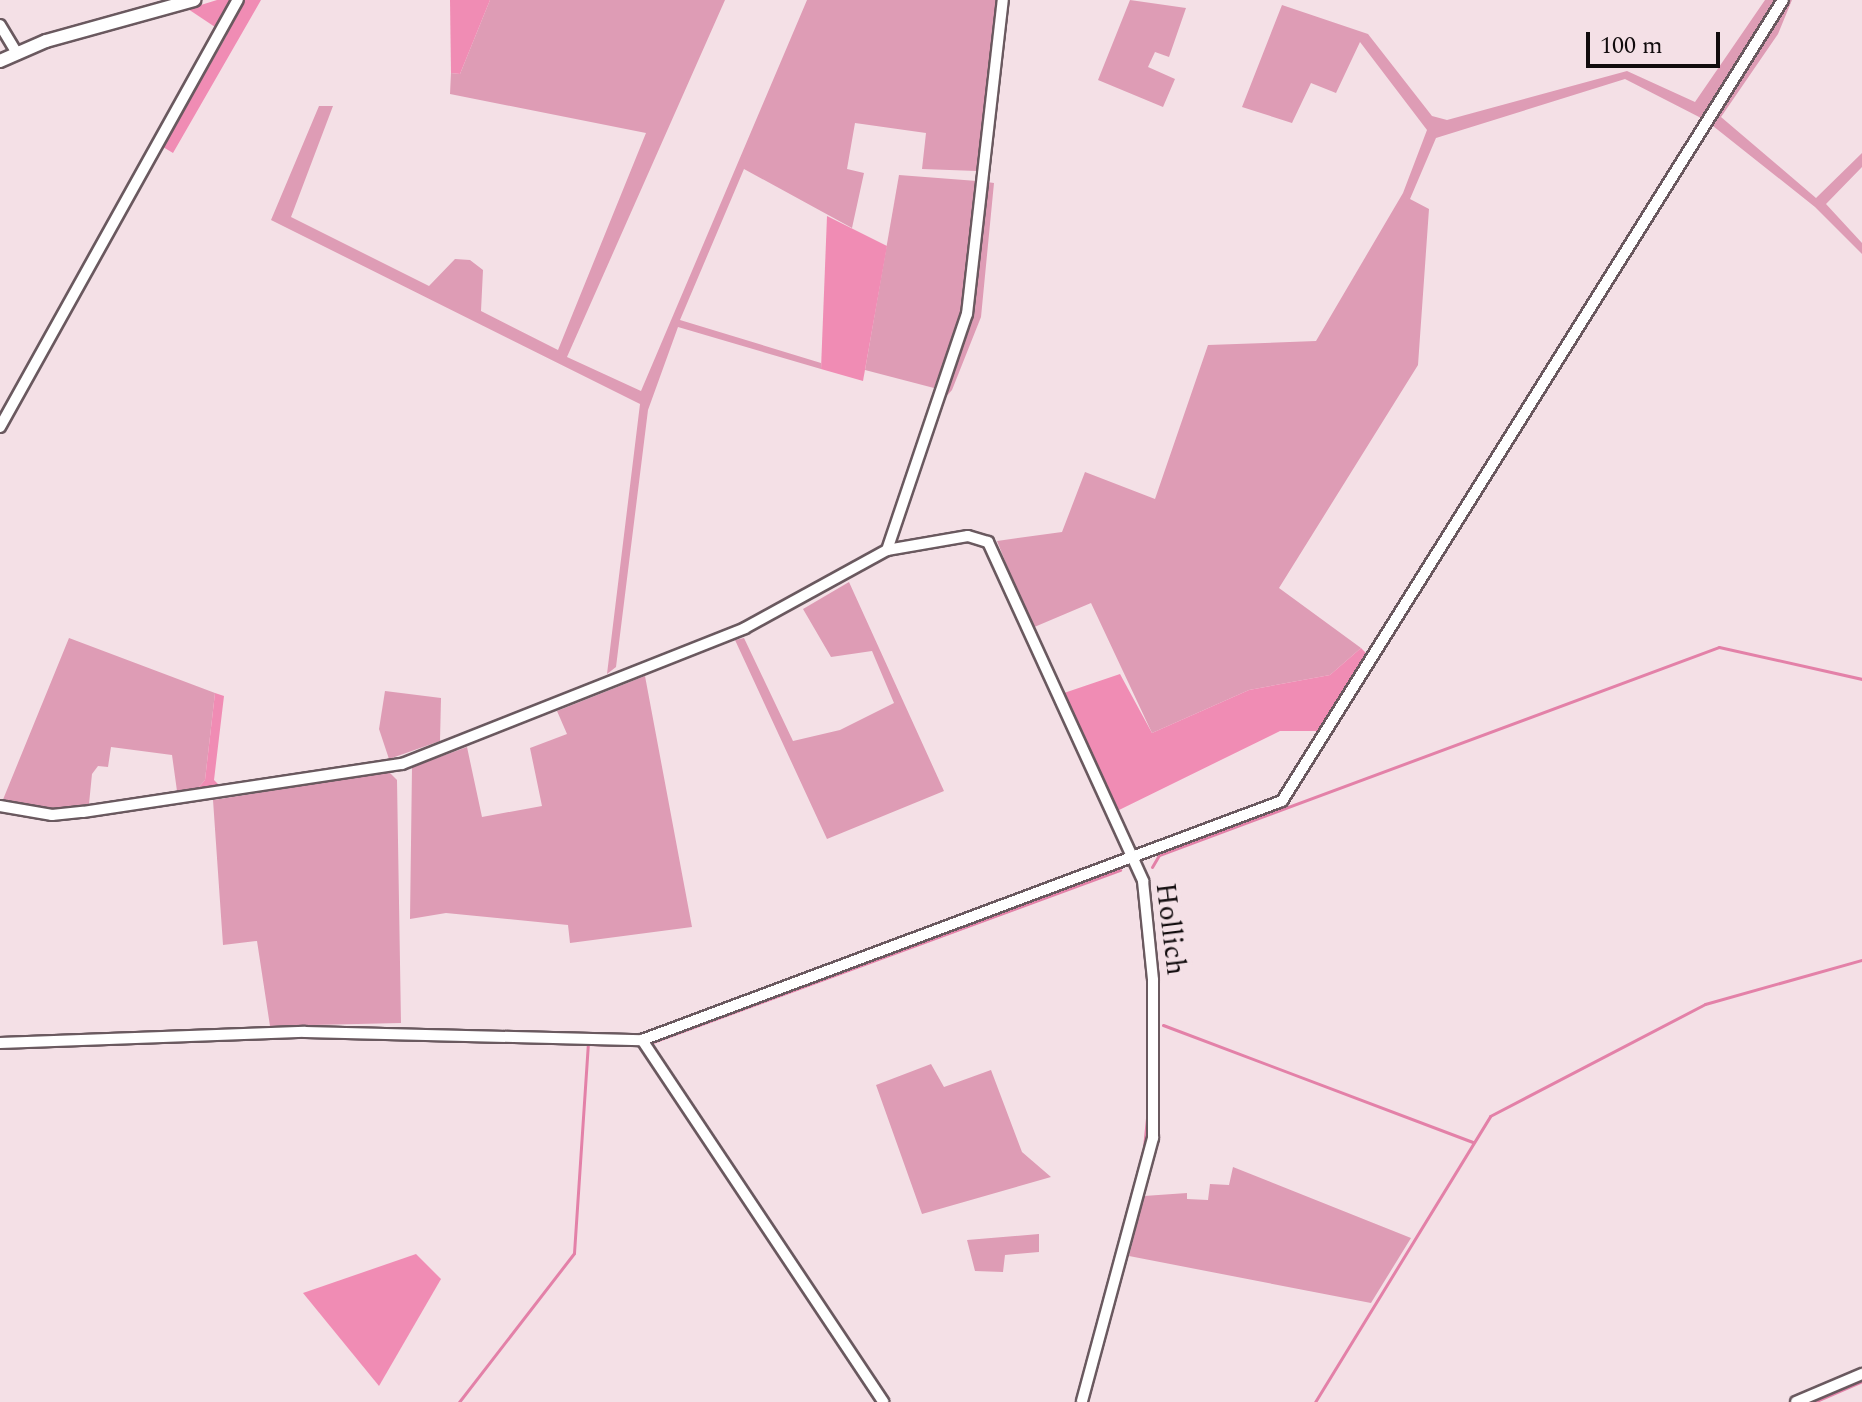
<!DOCTYPE html>
<style>
body{margin:0}
#map{position:relative;width:1862px;height:1402px;overflow:hidden;background:#f4e0e6;font-family:Spectral,serif}
div>[style]{position:absolute}
[style*='--x']{left:calc(var(--x)*1px);top:calc(var(--y)*1px);width:calc(var(--w)*1px);rotate:calc(var(--a)*1deg)}
.green>*{inset:0;background:#de9cb5}
.forest>*{inset:0;background:#f08cb4}
.stream>*{height:3px;margin:-1.5px;padding:0 1.5px;transform-origin:1.5px;border-radius:1.5px;background:#e381a8}
.roads{filter:drop-shadow(2px 0 #6a595f) drop-shadow(-2px 0 #6a595f) drop-shadow(0 2px #6a595f) drop-shadow(0 -2px #6a595f)}
.minor>*{height:10px;margin:-5px;padding:0 5px;transform-origin:5px;border-radius:5px;background:#fff}
.major>*{height:12px;margin:-6px;padding:0 6px;transform-origin:6px;border-radius:6px;background:#fff}
span{translate:-50% -50%;white-space:nowrap;text-align:center;line-height:1.15;-webkit-text-stroke:8px #f4e0e6;paint-order:stroke}
.street-label{font-size:28px;color:#110b0d}
.scale{position:absolute;left:1586px;top:32px;width:134px;height:36px;box-sizing:border-box;border:4px solid #110b0d;border-top:0;padding-left:10px;font-size:24px;line-height:28px;white-space:nowrap;color:#110b0d;-webkit-text-stroke:6px #f4e0e6;paint-order:stroke}
</style>
<div id="map">
<div class="green">
<i style="clip-path:polygon(490px 0,725px 0,567px 357px,641px 391px,807px 0,996px 0,977px 171px,922px 169px,926px 133px,855px 123px,847px 169px,864px 173px,852px 228px,744px 169px,680px 320px,821px 363px,821px 369px,678px 327px,648px 410px,616px 667px,607px 674px,640px 404px,271px 220px,319px 106px,333px 106px,291px 217px,429px 286px,455px 259px,470px 260px,483px 270px,481px 311px,558px 350px,646px 133px,450px 94px,451px 73px,460px 74px)"></i>
<i style="clip-path:polygon(1130px 0,1186px 8px,1169px 57px,1155px 52px,1148px 67px,1175px 79px,1163px 107px,1098px 80px)"></i>
<i style="clip-path:polygon(1765px 0,1777px 0,1703px 119px,1625px 79px,1436px 138px,1410px 199px,1429px 209px,1418px 365px,1279px 588px,1361px 648px,1330px 675px,1249px 690px,1152px 733px,1091px 603px,1032px 628px,997px 541px,1062px 532px,1085px 472px,1155px 499px,1208px 345px,1316px 341px,1403px 193px,1427px 130px,1360px 42px,1336px 93px,1311px 83px,1292px 123px,1242px 107px,1282px 5px,1368px 34px,1432px 116px,1447px 120px,1627px 71px,1695px 102px)"></i>
<i style="clip-path:polygon(1786px 0,1792px 0,1778px 34px,1721px 117px,1816px 198px,1862px 153px,1862px 167px,1826px 204px,1862px 243px,1862px 254px,1815px 207px,1713px 126px)"></i>
<i style="clip-path:polygon(899px 175px,977px 181px,962px 312px,934px 388px,865px 370px)"></i>
<i style="clip-path:polygon(987px 182px,994px 183px,981px 317px,952px 390px,938px 406px,971px 314px)"></i>
<i style="clip-path:polygon(849px 582px,944px 791px,827px 839px,735px 640px,744px 638px,793px 741px,840px 730px,894px 703px,872px 651px,831px 657px,803px 609px)"></i>
<i style="clip-path:polygon(69px 638px,215px 693px,205px 780px,198px 788px,177px 791px,172px 755px,111px 747px,108px 767px,98px 766px,92px 774px,89px 804px,55px 810px,2px 802px)"></i>
<i style="clip-path:polygon(645px 676px,692px 927px,570px 943px,568px 925px,446px 913px,410px 919px,412px 767px,467px 747px,482px 817px,542px 806px,530px 748px,567px 734px,557px 711px)"></i>
<i style="clip-path:polygon(385px 691px,441px 698px,440px 741px,389px 759px,379px 729px)"></i>
<i style="clip-path:polygon(389px 772px,397px 780px,401px 1023px,270px 1026px,257px 941px,223px 945px,213px 800px)"></i>
<i style="clip-path:polygon(931px 1064px,944px 1087px,991px 1070px,1022px 1152px,1051px 1177px,922px 1214px,876px 1085px)"></i>
<i style="clip-path:polygon(1233px 1167px,1411px 1238px,1371px 1303px,1129px 1256px,1144px 1196px,1187px 1193px,1187px 1199px,1208px 1200px,1210px 1184px,1229px 1185px)"></i>
<i style="clip-path:polygon(1039px 1234px,1039px 1252px,1005px 1255px,1003px 1272px,975px 1271px,967px 1240px)"></i>
</div>
<div class="forest">
<i style="clip-path:polygon(217px 0,261px 0,173px 153px,163px 147px,227px 35px,188px 9px)"></i>
<i style="clip-path:polygon(450px 0,490px 0,460px 74px,451px 73px)"></i>
<i style="clip-path:polygon(827px 216px,887px 246px,863px 381px,821px 369px)"></i>
<i style="clip-path:polygon(1361px 648px,1368px 655px,1323px 731px,1280px 731px,1115px 812px,1064px 693px,1120px 674px,1152px 733px,1249px 690px,1330px 675px)"></i>
<i style="clip-path:polygon(215px 693px,224px 696px,214px 780px,220px 786px,198px 788px,205px 780px)"></i>
<i style="clip-path:polygon(416px 1254px,441px 1279px,379px 1386px,303px 1293px)"></i>
</div>
<div class="stream">
<i style="--x:1152;--y:867;--w:14;--a:-60"></i>
<i style="--x:1159;--y:855;--w:597;--a:-20.38"></i>
<i style="--x:1719;--y:647;--w:147;--a:12.6"></i>
<i style="--x:1163;--y:1025;--w:331;--a:20.7"></i>
<i style="--x:650;--y:1043;--w:501;--a:-20.21"></i>
<i style="--x:1144;--y:1148;--w:40;--a:-84.3"></i>
<i style="--x:1133;--y:1195;--w:34;--a:-76"></i>
<i style="--x:459;--y:1402;--w:188;--a:-52.3"></i>
<i style="--x:574;--y:1253;--w:209;--a:-86.2"></i>
<i style="--x:588;--y:1044;--w:50;--a:1.1"></i>
<i style="--x:1315;--y:1402;--w:335;--a:-58.5"></i>
<i style="--x:1490;--y:1116;--w:242;--a:-27.5"></i>
<i style="--x:1705;--y:1004;--w:163;--a:-15.7"></i>
<i style="--x:1814;--y:1402;--w:52;--a:-23.6"></i>
</div>
<div class="roads">
<div class="minor">
<i style="--x:0;--y:25;--w:33;--a:59"></i>
<i style="--x:0;--y:427;--w:489;--a:-60.9"></i>
<i style="--x:887;--y:550;--w:82;--a:-9.8"></i>
<i style="--x:968;--y:536;--w:21;--a:17"></i>
<i style="--x:988;--y:542;--w:373;--a:65.4"></i>
<i style="--x:1143;--y:881;--w:100;--a:84.2"></i>
<i style="--x:1153;--y:980;--w:158;--a:90"></i>
<i style="--x:1153;--y:1138;--w:273;--a:105.1"></i>
<i style="--x:0;--y:806;--w:53;--a:9.8"></i>
<i style="--x:52;--y:815;--w:31;--a:-6"></i>
<i style="--x:83;--y:812;--w:323;--a:-8.6"></i>
<i style="--x:402;--y:764;--w:369;--a:-21.6"></i>
<i style="--x:745;--y:628;--w:162;--a:-28.8"></i>
<i style="--x:887;--y:550;--w:249;--a:-71.3"></i>
<i style="--x:967;--y:314;--w:316;--a:-83.5"></i>
<i style="--x:642;--y:1040;--w:435;--a:56.3"></i>
<i style="--x:0;--y:1043;--w:305;--a:-2.1"></i>
<i style="--x:305;--y:1032;--w:337;--a:1.4"></i>
<i style="--x:642;--y:1040;--w:683;--a:-20.48"></i>
<i style="--x:1282;--y:801;--w:945;--a:-57.98"></i>
<i style="--x:1796;--y:1402;--w:72;--a:-23"></i>
</div>
<div class="major">
<i style="--x:0;--y:61;--w:50;--a:-23.5"></i>
<i style="--x:46;--y:41;--w:154;--a:-15.5"></i>
</div>
</div>
<div class="street-label">
<span style="left:1170px;top:929px;rotate:83deg">Hollich</span>
</div>
<div class="scale">100 m</div>
</div>
